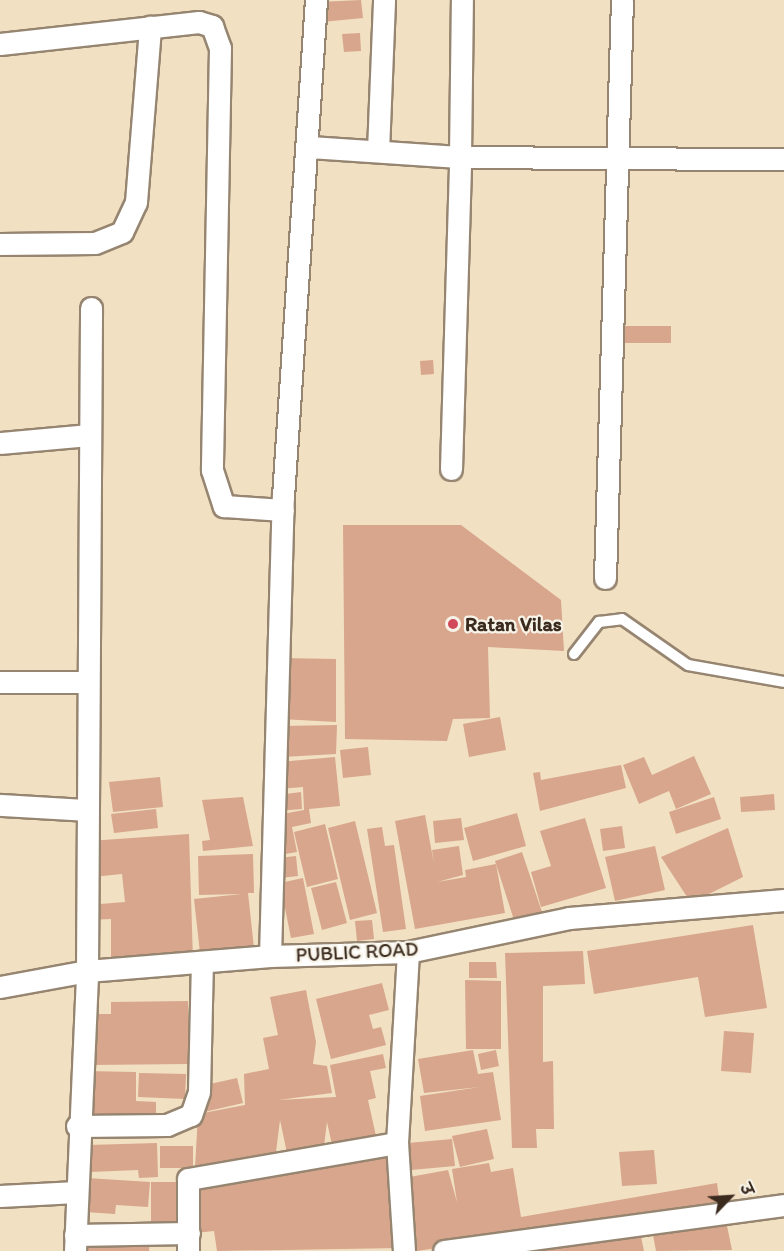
<!DOCTYPE html>
<meta charset="utf-8">
<style>
body{margin:0}
#map{position:relative;width:784px;height:1251px;overflow:hidden;background:#f1e0c2;font-family:Itim,"Playpen Sans Deva",sans-serif}
div>[style]{position:absolute}
[style*='--x']{left:calc(var(--x)*1px);top:calc(var(--y)*1px);width:calc(var(--w)*1px);rotate:calc(var(--a)*1deg)}
.building>*{inset:0;background:#d8a68c}
.roads{filter:drop-shadow(2px 0 #968570) drop-shadow(-2px 0 #968570) drop-shadow(0 2px #968570) drop-shadow(0 -2px #968570)}
.lane>*{height:10px;margin:-5px;padding:0 5px;transform-origin:5px;border-radius:5px;background:#fff}
.street>*{height:21px;margin:-10.5px;padding:0 10.5px;transform-origin:10.5px;border-radius:10.5px;background:#fff}
.dots>*{width:16px;height:16px;translate:-50% -50%;box-sizing:border-box;border:3px solid #f7f3e8;border-radius:50%}
span{translate:-50% -50%;white-space:nowrap;text-align:center;line-height:1.15;-webkit-text-stroke:4.5px #f7f3e8;paint-order:stroke}
.poi-label{font-size:20px;color:#3b2a1e;font-weight:700}
.left{translate:0 -50%;text-align:left}
.street-label{font-size:20px;color:#3b2a1e}
.north{position:absolute;left:700px;top:1167px;width:60px;height:60px;-webkit-text-stroke:4px #f7f3e8;paint-order:stroke;rotate:65deg;font-size:16px;font-weight:700;line-height:24px;text-align:center;color:#3b2a1e}
.north::after{content:'';display:block;margin:auto;width:21px;height:27px;background:#3b2a1e;clip-path:polygon(50% 0,100% 100%,50% 72%,0 100%)}
</style>
<div id="map">
<div class="building">
<i style="clip-path:polygon(361px 0,363px 18px,322px 22px,319px 2px)"></i>
<i style="clip-path:polygon(360px 33px,361px 51px,344px 52px,342px 34px)"></i>
<i style="clip-path:polygon(624px 326px,671px 326px,671px 343px,623px 343px)"></i>
<i style="clip-path:polygon(433px 360px,434px 374px,421px 375px,420px 361px)"></i>
<i style="clip-path:polygon(343px 525px,461px 525px,561px 600px,564px 651px,488px 647px,490px 718px,453px 719px,447px 741px,345px 739px)"></i>
<i style="clip-path:polygon(283px 658px,336px 659px,336px 722px,281px 719px)"></i>
<i style="clip-path:polygon(500px 717px,506px 750px,469px 757px,463px 724px)"></i>
<i style="clip-path:polygon(337px 725px,336px 754px,283px 757px,282px 726px)"></i>
<i style="clip-path:polygon(368px 747px,371px 775px,343px 778px,340px 750px)"></i>
<i style="clip-path:polygon(694px 756px,711px 794px,676px 809px,669px 791px,639px 804px,623px 765px,644px 757px,652px 775px)"></i>
<i style="clip-path:polygon(335px 757px,340px 806px,309px 809px,311px 823px,292px 827px,297px 852px,280px 855px,277px 815px,304px 810px,303px 787px,279px 789px,279px 762px)"></i>
<i style="clip-path:polygon(621px 765px,626px 788px,540px 811px,533px 773px,540px 772px,541px 780px)"></i>
<i style="clip-path:polygon(160px 777px,163px 807px,113px 812px,109px 782px)"></i>
<i style="clip-path:polygon(301px 792px,302px 809px,278px 811px,278px 795px)"></i>
<i style="clip-path:polygon(774px 794px,775px 810px,741px 812px,740px 797px)"></i>
<i style="clip-path:polygon(243px 797px,253px 846px,203px 851px,202px 841px,210px 840px,202px 800px)"></i>
<i style="clip-path:polygon(714px 797px,721px 819px,676px 834px,669px 812px)"></i>
<i style="clip-path:polygon(156px 809px,158px 828px,114px 833px,111px 814px)"></i>
<i style="clip-path:polygon(517px 813px,526px 846px,473px 861px,464px 828px)"></i>
<i style="clip-path:polygon(425px 815px,434px 864px,432px 850px,459px 846px,463px 875px,437px 882px,466px 877px,465px 870px,496px 864px,505px 913px,415px 929px,395px 821px)"></i>
<i style="clip-path:polygon(461px 818px,464px 840px,435px 843px,433px 821px)"></i>
<i style="clip-path:polygon(585px 818px,606px 888px,541px 907px,531px 872px,551px 866px,540px 831px)"></i>
<i style="clip-path:polygon(355px 821px,377px 913px,350px 920px,328px 828px)"></i>
<i style="clip-path:polygon(325px 824px,338px 879px,307px 887px,294px 832px)"></i>
<i style="clip-path:polygon(622px 826px,625px 848px,603px 851px,600px 829px)"></i>
<i style="clip-path:polygon(382px 827px,385px 846px,394px 845px,406px 929px,383px 932px,367px 829px)"></i>
<i style="clip-path:polygon(728px 828px,743px 877px,691px 903px,661px 857px)"></i>
<i style="clip-path:polygon(189px 834px,193px 960px,111px 960px,111px 919px,89px 920px,88px 905px,125px 902px,122px 874px,92px 877px,89px 841px)"></i>
<i style="clip-path:polygon(655px 846px,665px 890px,615px 901px,605px 857px)"></i>
<i style="clip-path:polygon(522px 852px,542px 912px,514px 920px,495px 861px)"></i>
<i style="clip-path:polygon(253px 854px,254px 893px,248px 893px,254px 948px,200px 953px,194px 899px,242px 894px,199px 895px,198px 856px)"></i>
<i style="clip-path:polygon(296px 856px,298px 876px,280px 878px,278px 858px)"></i>
<i style="clip-path:polygon(303px 878px,314px 934px,291px 938px,280px 883px)"></i>
<i style="clip-path:polygon(336px 882px,347px 923px,322px 930px,311px 888px)"></i>
<i style="clip-path:polygon(372px 920px,374px 939px,357px 941px,355px 921px)"></i>
<i style="clip-path:polygon(753px 925px,767px 1008px,705px 1017px,698px 977px,594px 994px,587px 951px)"></i>
<i style="clip-path:polygon(583px 951px,585px 984px,543px 986px,543px 1062px,553px 1061px,554px 1129px,536px 1129px,537px 1148px,512px 1148px,505px 953px)"></i>
<i style="clip-path:polygon(469px 962px,496px 962px,497px 978px,469px 978px)"></i>
<i style="clip-path:polygon(465px 980px,501px 981px,501px 1049px,466px 1049px)"></i>
<i style="clip-path:polygon(382px 983px,389px 1010px,369px 1015px,373px 1029px,381px 1027px,386px 1045px,331px 1059px,316px 999px)"></i>
<i style="clip-path:polygon(306px 990px,316px 1042px,313px 1064px,327px 1066px,332px 1093px,278px 1100px,336px 1097px,330px 1065px,383px 1054px,386px 1068px,370px 1071px,376px 1098px,368px 1100px,376px 1136px,332px 1145px,327px 1122px,324px 1146px,287px 1153px,280px 1120px,276px 1152px,195px 1168px,198px 1114px,245px 1105px,244px 1074px,269px 1069px,263px 1038px,278px 1035px,270px 997px)"></i>
<i style="clip-path:polygon(188px 1001px,189px 1064px,90px 1065px,90px 1014px,111px 1014px,111px 1002px)"></i>
<i style="clip-path:polygon(724px 1031px,754px 1033px,751px 1073px,721px 1071px)"></i>
<i style="clip-path:polygon(473px 1050px,478px 1074px,493px 1072px,501px 1120px,425px 1131px,420px 1096px,480px 1087px,424px 1093px,418px 1059px)"></i>
<i style="clip-path:polygon(496px 1050px,499px 1066px,481px 1070px,478px 1054px)"></i>
<i style="clip-path:polygon(86px 1071px,136px 1072px,136px 1101px,156px 1102px,156px 1122px,85px 1121px)"></i>
<i style="clip-path:polygon(139px 1073px,186px 1074px,185px 1099px,138px 1097px)"></i>
<i style="clip-path:polygon(237px 1078px,243px 1103px,200px 1113px,210px 1084px)"></i>
<i style="clip-path:polygon(487px 1129px,494px 1159px,460px 1167px,452px 1136px)"></i>
<i style="clip-path:polygon(452px 1139px,455px 1166px,411px 1170px,408px 1143px)"></i>
<i style="clip-path:polygon(157px 1143px,158px 1177px,139px 1178px,138px 1170px,90px 1172px,89px 1145px)"></i>
<i style="clip-path:polygon(160px 1146px,193px 1146px,193px 1168px,160px 1168px)"></i>
<i style="clip-path:polygon(654px 1150px,657px 1184px,622px 1186px,619px 1152px)"></i>
<i style="clip-path:polygon(387px 1158px,400px 1248px,217px 1251px,214px 1231px,195px 1233px,196px 1184px)"></i>
<i style="clip-path:polygon(489px 1163px,491px 1172px,513px 1168px,521px 1217px,717px 1183px,720px 1204px,417px 1251px,404px 1178px,448px 1170px,457px 1202px,452px 1169px)"></i>
<i style="clip-path:polygon(87px 1178px,150px 1182px,148px 1207px,116px 1205px,115px 1214px,85px 1212px)"></i>
<i style="clip-path:polygon(151px 1182px,185px 1182px,185px 1229px,151px 1229px)"></i>
<i style="clip-path:polygon(726px 1221px,732px 1250px,656px 1251px,653px 1235px)"></i>
<i style="clip-path:polygon(640px 1232px,644px 1251px,527px 1251px,526px 1250px)"></i>
<i style="clip-path:polygon(83px 1237px,150px 1237px,149px 1251px,83px 1251px)"></i>
</div>
<div class="roads">
<div class="lane">
<i style="--x:574;--y:654;--w:41;--a:-52"></i>
<i style="--x:599;--y:622;--w:23;--a:-7"></i>
<i style="--x:622;--y:619;--w:80;--a:34.9"></i>
<i style="--x:688;--y:665;--w:97;--a:10"></i>
</div>
<div class="street">
<i style="--x:0;--y:44;--w:200;--a:-6.3"></i>
<i style="--x:199;--y:22;--w:14;--a:17"></i>
<i style="--x:212;--y:26;--w:23;--a:70"></i>
<i style="--x:220;--y:48;--w:422;--a:91.1"></i>
<i style="--x:212;--y:470;--w:38;--a:72"></i>
<i style="--x:224;--y:506;--w:59;--a:3.9"></i>
<i style="--x:309;--y:147;--w:151;--a:3.8"></i>
<i style="--x:460;--y:157;--w:157;--a:-89.3"></i>
<i style="--x:378;--y:151;--w:151;--a:-87.7"></i>
<i style="--x:0;--y:244;--w:95;--a:-0.6"></i>
<i style="--x:95;--y:243;--w:29;--a:-22"></i>
<i style="--x:122;--y:232;--w:33;--a:-65"></i>
<i style="--x:136;--y:202;--w:176;--a:-85.4"></i>
<i style="--x:0;--y:443;--w:90;--a:-5.1"></i>
<i style="--x:451;--y:469;--w:312;--a:-88.3"></i>
<i style="--x:460;--y:157;--w:324;--a:0.4"></i>
<i style="--x:605;--y:578;--w:578;--a:-88.32"></i>
<i style="--x:0;--y:682;--w:88;--a:0"></i>
<i style="--x:0;--y:805;--w:87;--a:3.3"></i>
<i style="--x:270;--y:956;--w:459;--a:-88.4"></i>
<i style="--x:283;--y:497;--w:498;--a:-86.2"></i>
<i style="--x:0;--y:987;--w:88;--a:-10.4"></i>
<i style="--x:87;--y:971;--w:184;--a:-4.7"></i>
<i style="--x:270;--y:956;--w:138;--a:-1.7"></i>
<i style="--x:408;--y:952;--w:165;--a:-11.9"></i>
<i style="--x:569;--y:918;--w:216;--a:-4.8"></i>
<i style="--x:77;--y:1126;--w:90;--a:-0.6"></i>
<i style="--x:167;--y:1125;--w:26;--a:-23"></i>
<i style="--x:191;--y:1115;--w:24;--a:-71"></i>
<i style="--x:199;--y:1092;--w:130;--a:-88.7"></i>
<i style="--x:0;--y:1196;--w:76;--a:-3"></i>
<i style="--x:75;--y:1235;--w:114;--a:-1"></i>
<i style="--x:75;--y:1251;--w:280;--a:-87.5"></i>
<i style="--x:87;--y:971;--w:663;--a:-89.65"></i>
<i style="--x:188;--y:1251;--w:72;--a:-90"></i>
<i style="--x:188;--y:1179;--w:212;--a:-9.8"></i>
<i style="--x:404;--y:1251;--w:108;--a:-93.7"></i>
<i style="--x:397;--y:1143;--w:191;--a:-86.7"></i>
<i style="--x:444;--y:1251;--w:343;--a:-7.7"></i>
</div>
</div>
<div class="dots">
<i style="left:453px;top:624px;background:#d1495b"></i>
</div>
<div class="poi-label">
<span class="left" style="left:465px;top:624px">Ratan Vilas</span>
</div>
<div class="street-label">
<span style="left:357px;top:952px;rotate:-3deg">PUBLIC ROAD</span>
</div>
<div class="north">उ</div>
</div>
